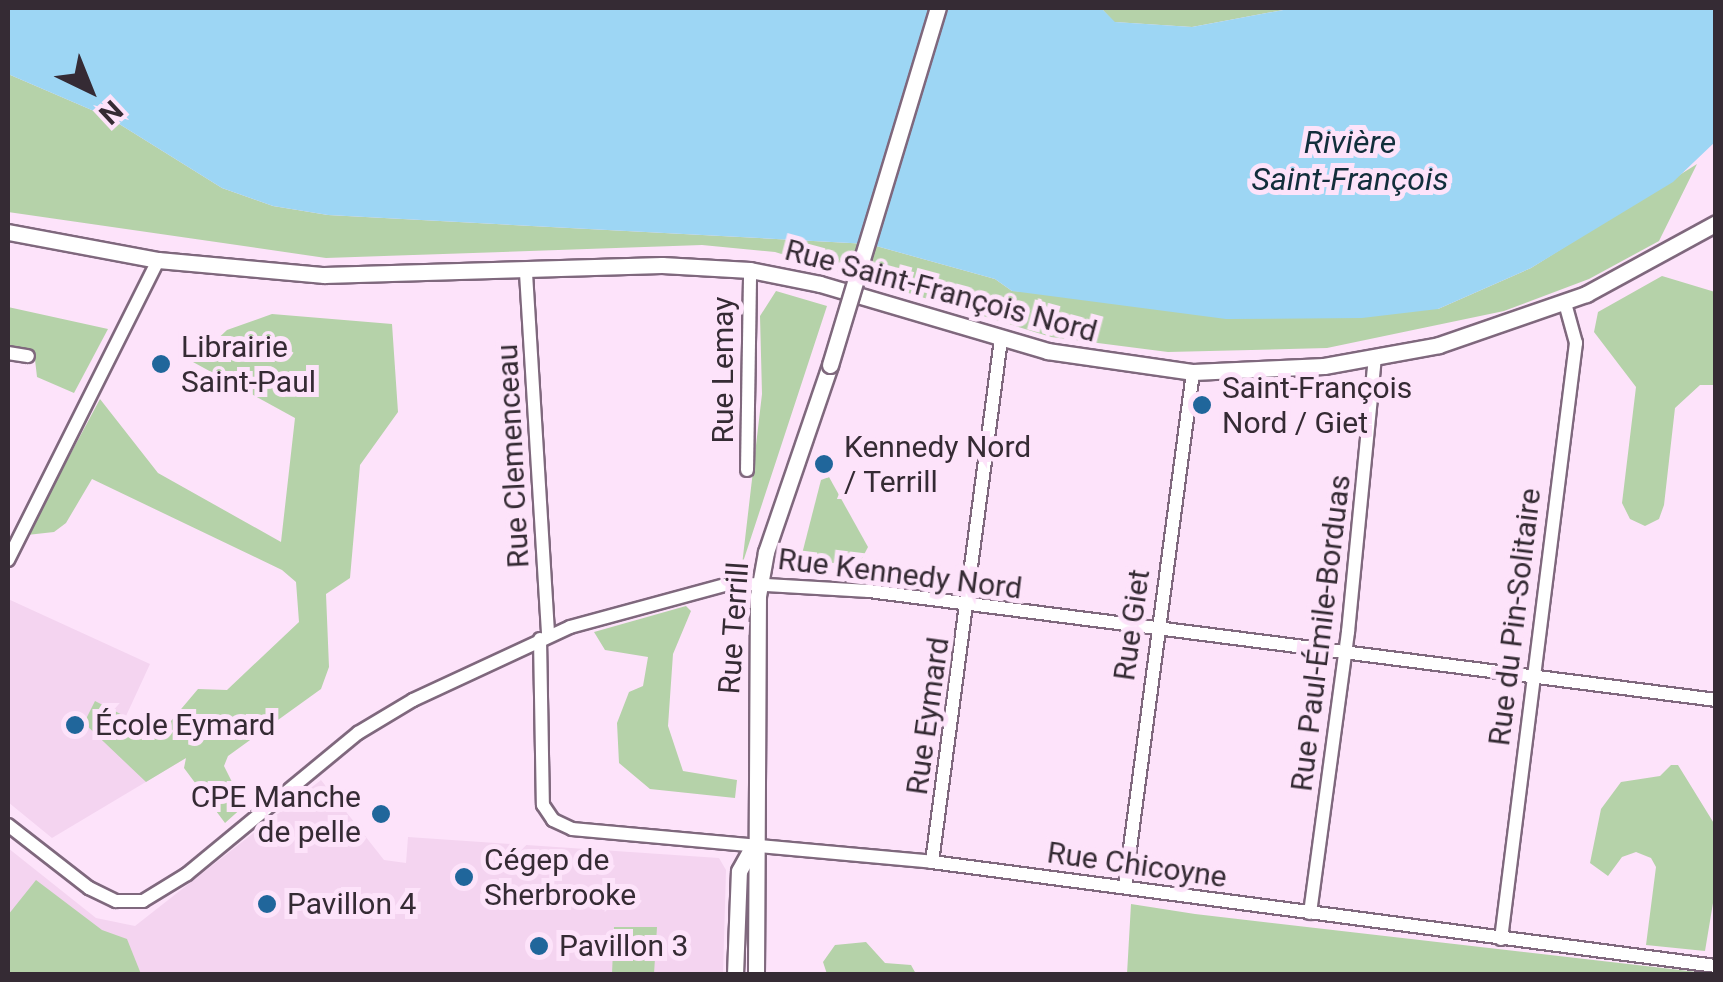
<!DOCTYPE html>
<meta charset="utf-8">
<style>
body{margin:0}
#map{position:relative;width:1723px;height:982px;overflow:hidden;background:#fde3fa;font-family:Roboto,sans-serif}
div>[style]{position:absolute}
[style*='--x']{left:calc(var(--x)*1px);top:calc(var(--y)*1px);width:calc(var(--w)*1px);rotate:calc(var(--a)*1deg)}
.built>*{inset:0;background:#f4d4f0}
.green>*{inset:0;background:#b5d2a9}
.water>*{inset:0;background:#9dd6f4}
.roads{filter:drop-shadow(2px 0 #7f687d) drop-shadow(-2px 0 #7f687d) drop-shadow(0 2px #7f687d) drop-shadow(0 -2px #7f687d)}
.minor>*{height:12px;margin:-6px;padding:0 6px;transform-origin:6px;border-radius:6px;background:#fff}
.tertiary>*{height:15px;margin:-7.5px;padding:0 7.5px;transform-origin:7.5px;border-radius:7.5px;background:#fff}
.bridges{filter:drop-shadow(2px 0 #7f687d) drop-shadow(-2px 0 #7f687d) drop-shadow(0 2px #7f687d) drop-shadow(0 -2px #7f687d)}
.tertiary-bridge>*{height:15px;margin:-7.5px;padding:0 7.5px;transform-origin:7.5px;border-radius:7.5px;background:#fff}
.dots>*{width:28px;height:28px;translate:-50% -50%;box-sizing:border-box;border:5px solid #fde3fa;border-radius:50%}
span{translate:-50% -50%;white-space:nowrap;text-align:center;line-height:1.15;-webkit-text-stroke:10px #fde3fa;paint-order:stroke}
.street-label{font-size:30px;color:#352b34}
.poi-label{font-size:30px;color:#352b34}
.left{translate:0 -50%;text-align:left}
.right{translate:-100% -50%;text-align:right}
.water-label{font-size:32px;color:#122e3b;font-style:italic}
.frame{position:absolute;inset:0;border:10px solid #352b34;pointer-events:none}
.north{position:absolute;left:40px;top:40px;width:100px;height:100px;-webkit-text-stroke:8px #fde3fa;paint-order:stroke;rotate:137deg;font-size:28px;font-weight:700;line-height:40px;text-align:center;color:#352b34}
.north::after{content:'';display:block;margin:auto;width:35px;height:45px;background:#352b34;clip-path:polygon(50% 0,100% 100%,50% 72%,0 100%)}
</style>
<div id="map">
<div class="built">
<i style="clip-path:polygon(8px 599px,150px 664px,126px 716px,196px 752px,52px 838px,8px 802px)"></i>
<i style="clip-path:polygon(321px 780px,384px 860px,406px 863px,408px 837px,719px 858px,726px 870px,723px 974px,8px 974px,8px 848px,96px 918px,135px 926px)"></i>
</div>
<div class="green">
<i style="clip-path:polygon(1101px 8px,1294px 8px,1192px 27px,1114px 22px)"></i>
<i style="clip-path:polygon(8px 74px,108px 117px,222px 188px,273px 206px,328px 215px,869px 244px,995px 279px,1012px 291px,1438px 309px,1531px 268px,1697px 164px,1659px 241px,1589px 279px,1504px 311px,1327px 348px,1168px 352px,1051px 337px,775px 252px,702px 245px,326px 258px,8px 212px)"></i>
<i style="clip-path:polygon(1662px 276px,1715px 292px,1715px 385px,1700px 385px,1675px 408px,1664px 505px,1659px 519px,1645px 526px,1630px 519px,1622px 503px,1636px 387px,1594px 332px,1598px 312px)"></i>
<i style="clip-path:polygon(776px 291px,827px 306px,742px 565px,762px 394px,760px 316px)"></i>
<i style="clip-path:polygon(8px 307px,108px 329px,74px 393px,37px 377px,34px 351px,8px 346px)"></i>
<i style="clip-path:polygon(272px 314px,392px 324px,398px 412px,360px 465px,350px 578px,326px 594px,329px 667px,321px 689px,228px 756px,224px 766px,244px 806px,225px 823px,184px 768px,186px 758px,146px 782px,84px 723px,95px 701px,160px 734px,198px 689px,227px 690px,299px 622px,296px 582px,282px 570px,92px 479px,66px 523px,54px 532px,27px 535px,100px 399px,158px 473px,281px 542px,295px 418px,193px 362px,227px 330px)"></i>
<i style="clip-path:polygon(829px 477px,868px 547px,859px 564px,809px 562px,802px 554px,821px 480px)"></i>
<i style="clip-path:polygon(686px 606px,691px 611px,673px 654px,668px 726px,683px 771px,737px 780px,735px 798px,650px 789px,619px 763px,617px 723px,629px 692px,643px 686px,648px 657px,605px 650px,594px 632px)"></i>
<i style="clip-path:polygon(1671px 765px,1678px 765px,1715px 825px,1715px 891px,1705px 951px,1646px 945px,1656px 867px,1651px 858px,1636px 852px,1622px 857px,1608px 876px,1590px 863px,1601px 809px,1621px 782px,1660px 776px)"></i>
<i style="clip-path:polygon(36px 880px,102px 930px,127px 939px,141px 974px,8px 974px,8px 915px)"></i>
<i style="clip-path:polygon(1131px 904px,1195px 914px,1715px 974px,1127px 974px)"></i>
<i style="clip-path:polygon(614px 927px,657px 927px,654px 974px,612px 974px)"></i>
<i style="clip-path:polygon(866px 942px,885px 963px,911px 965px,916px 974px,827px 974px,823px 962px,835px 945px)"></i>
</div>
<div class="water">
<i style="clip-path:polygon(8px 8px,1101px 8px,1115px 22px,1192px 27px,1294px 8px,1715px 8px,1716px 141px,1673px 182px,1531px 268px,1438px 309px,1362px 318px,1226px 319px,1012px 291px,995px 279px,869px 244px,328px 215px,273px 206px,222px 188px,108px 117px,8px 74px)"></i>
</div>
<div class="roads">
<div class="minor">
<i style="--x:526;--y:273;--w:363;--a:86.5"></i>
<i style="--x:8;--y:353;--w:20;--a:9"></i>
<i style="--x:747;--y:470;--w:200;--a:-89.1"></i>
<i style="--x:8;--y:560;--w:335;--a:-63.4"></i>
<i style="--x:540;--y:639;--w:166;--a:89"></i>
<i style="--x:543;--y:805;--w:18;--a:56"></i>
<i style="--x:553;--y:820;--w:21;--a:25"></i>
<i style="--x:572;--y:829;--w:362;--a:5.2"></i>
<i style="--x:932;--y:862;--w:791;--a:7.56"></i>
<i style="--x:8;--y:825;--w:103;--a:37.9"></i>
<i style="--x:89;--y:888;--w:30;--a:26"></i>
<i style="--x:116;--y:901;--w:27;--a:0"></i>
<i style="--x:143;--y:901;--w:52;--a:-31.5"></i>
<i style="--x:187;--y:874;--w:222;--a:-39.5"></i>
<i style="--x:358;--y:733;--w:64;--a:-31"></i>
<i style="--x:413;--y:700;--w:173;--a:-24.9"></i>
<i style="--x:570;--y:627;--w:168;--a:-15.2"></i>
<i style="--x:732;--y:583;--w:137;--a:3.3"></i>
<i style="--x:869;--y:591;--w:854;--a:7.33"></i>
<i style="--x:932;--y:862;--w:528;--a:-82.48"></i>
<i style="--x:1125;--y:886;--w:518;--a:-82.46"></i>
<i style="--x:1310;--y:913;--w:284;--a:-82.3"></i>
<i style="--x:1348;--y:632;--w:274;--a:-84.4"></i>
<i style="--x:1501;--y:939;--w:601;--a:-82.83"></i>
<i style="--x:1576;--y:343;--w:41;--a:-105.4"></i>
</div>
<div class="tertiary">
<i style="--x:8;--y:232;--w:153;--a:10.6"></i>
<i style="--x:158;--y:260;--w:167;--a:5.2"></i>
<i style="--x:324;--y:275;--w:338;--a:-1.7"></i>
<i style="--x:662;--y:265;--w:88;--a:3.3"></i>
<i style="--x:750;--y:270;--w:71;--a:11.3"></i>
<i style="--x:820;--y:284;--w:237;--a:16.4"></i>
<i style="--x:1047;--y:351;--w:148;--a:8.2"></i>
<i style="--x:1193;--y:372;--w:131;--a:-2.6"></i>
<i style="--x:1324;--y:366;--w:117;--a:-10.3"></i>
<i style="--x:1439;--y:345;--w:156;--a:-19.1"></i>
<i style="--x:1586;--y:294;--w:148;--a:-28.6"></i>
<i style="--x:735;--y:974;--w:103;--a:-87.8"></i>
<i style="--x:739;--y:871;--w:29;--a:-61"></i>
<i style="--x:756;--y:974;--w:378;--a:-89.7"></i>
<i style="--x:758;--y:596;--w:45;--a:-79.7"></i>
<i style="--x:766;--y:552;--w:198;--a:-71.1"></i>
</div>
</div>
<div class="bridges">
<div class="tertiary-bridge">
<i style="--x:830;--y:365;--w:373;--a:-73.2"></i>
</div>
</div>
<div class="dots">
<i style="left:161px;top:364px;background:#20669b"></i>
<i style="left:1202px;top:405px;background:#20669b"></i>
<i style="left:824px;top:464px;background:#20669b"></i>
<i style="left:75px;top:725px;background:#20669b"></i>
<i style="left:381px;top:814px;background:#20669b"></i>
<i style="left:464px;top:877px;background:#20669b"></i>
<i style="left:267px;top:904px;background:#20669b"></i>
<i style="left:539px;top:946px;background:#20669b"></i>
</div>
<div class="street-label">
<span style="left:941px;top:291px;rotate:15deg">Rue Saint-François Nord</span>
<span style="left:723px;top:370px;rotate:-90deg">Rue Lemay</span>
<span style="left:513px;top:456px;rotate:-93deg">Rue Clemenceau</span>
<span style="left:900px;top:574px;rotate:7deg">Rue Kennedy Nord</span>
<span style="left:1515px;top:617px;rotate:-83deg">Rue du Pin-Solitaire</span>
<span style="left:1132px;top:625px;rotate:-82deg">Rue Giet</span>
<span style="left:734px;top:628px;rotate:-86deg">Rue Terrill</span>
<span style="left:1321px;top:633px;rotate:-83deg">Rue Paul-Émile-Borduas</span>
<span style="left:928px;top:716px;rotate:-82deg">Rue Eymard</span>
<span style="left:1137px;top:865px;rotate:8deg">Rue Chicoyne</span>
</div>
<div class="poi-label">
<span class="left" style="left:181px;top:364px">Librairie<br>Saint-Paul</span>
<span class="left" style="left:1222px;top:405px">Saint-François<br>Nord / Giet</span>
<span class="left" style="left:844px;top:464px">Kennedy Nord<br>/ Terrill</span>
<span class="left" style="left:95px;top:725px">École Eymard</span>
<span class="right" style="left:361px;top:814px">CPE Manche<br>de pelle</span>
<span class="left" style="left:484px;top:877px">Cégep de<br>Sherbrooke</span>
<span class="left" style="left:287px;top:904px">Pavillon 4</span>
<span class="left" style="left:559px;top:946px">Pavillon 3</span>
</div>
<div class="water-label">
<span style="left:1350px;top:161px">Rivière<br>Saint-François</span>
</div>
<div class="frame"></div>
<div class="north">N</div>
</div>
